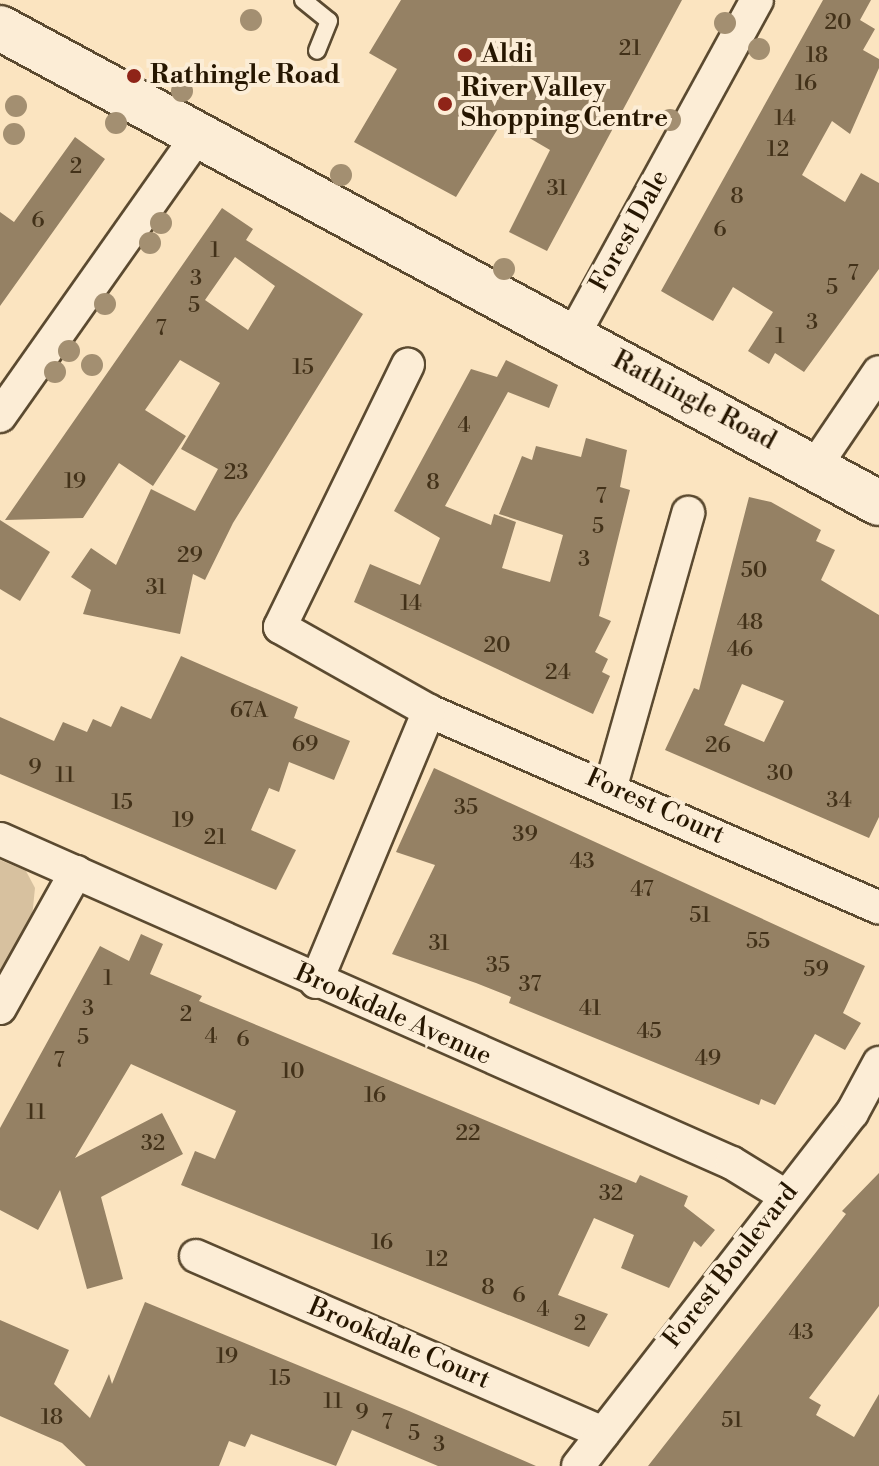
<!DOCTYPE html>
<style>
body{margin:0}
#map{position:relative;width:879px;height:1466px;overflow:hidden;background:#fbe4c0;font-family:"Libre Bodoni",serif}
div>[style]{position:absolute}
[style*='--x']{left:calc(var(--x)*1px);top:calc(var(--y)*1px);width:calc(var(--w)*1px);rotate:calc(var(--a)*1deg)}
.green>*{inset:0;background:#d7c19f}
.building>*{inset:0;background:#958164}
.roads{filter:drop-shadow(2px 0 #5b4a30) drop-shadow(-2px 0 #5b4a30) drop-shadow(0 2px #5b4a30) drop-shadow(0 -2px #5b4a30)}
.lane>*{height:16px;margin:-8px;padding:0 8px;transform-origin:8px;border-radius:8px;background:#fcedd6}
.street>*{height:32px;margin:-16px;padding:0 16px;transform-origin:16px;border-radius:16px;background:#fcedd6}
.secondary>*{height:44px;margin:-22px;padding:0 22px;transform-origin:22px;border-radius:22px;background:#fcedd6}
.trees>*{width:22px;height:22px;margin:-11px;border-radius:50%;background:#a38f71}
.dots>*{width:22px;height:22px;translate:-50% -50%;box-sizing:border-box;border:4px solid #fcedd6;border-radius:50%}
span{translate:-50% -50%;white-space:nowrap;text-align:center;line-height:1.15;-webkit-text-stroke:8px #fcedd6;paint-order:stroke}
.number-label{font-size:22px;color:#423119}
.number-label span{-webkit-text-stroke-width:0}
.poi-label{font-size:26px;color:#261600;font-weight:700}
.left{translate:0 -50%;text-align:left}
.street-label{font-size:26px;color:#261600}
</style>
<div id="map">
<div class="green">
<i style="clip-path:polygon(0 860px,26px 871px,35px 888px,32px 917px,0 977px)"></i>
</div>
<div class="building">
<i style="clip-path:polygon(401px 0,682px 0,547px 251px,509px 232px,550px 150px,502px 122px,456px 197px,354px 142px,397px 69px,369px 53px)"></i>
<i style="clip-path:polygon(823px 0,871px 0,860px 20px,875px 29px,863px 50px,879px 59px,879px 68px,850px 134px,832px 121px,802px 175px,845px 202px,861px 173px,879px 183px,879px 269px,804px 372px,775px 353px,769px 364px,748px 351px,773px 312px,733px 287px,713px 321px,661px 291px)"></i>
<i style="clip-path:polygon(75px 137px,105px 159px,0 306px,0 212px,14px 222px)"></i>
<i style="clip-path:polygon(evenodd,222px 208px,253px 229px,246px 240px,363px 314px,233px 523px,205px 580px,193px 574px,180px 634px,83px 614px,91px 590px,71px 577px,91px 548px,116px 565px,151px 489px,195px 511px,218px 469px,181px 449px,220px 383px,180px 360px,145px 410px,186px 436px,153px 486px,119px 463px,83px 518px,5px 520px,222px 208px,235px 257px,275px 286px,248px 330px,205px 300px,235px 257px)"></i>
<i style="clip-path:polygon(506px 360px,558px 385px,549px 408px,508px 392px,445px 506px,491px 525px,494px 514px,516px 522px,502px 568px,550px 582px,563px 535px,499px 514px,522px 456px,532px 460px,536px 446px,581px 457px,586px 438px,627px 450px,620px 487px,630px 490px,599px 616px,611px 621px,595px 652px,608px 659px,602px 672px,610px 676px,593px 714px,354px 602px,370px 564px,420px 585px,440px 538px,394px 511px,471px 369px,497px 377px)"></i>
<i style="clip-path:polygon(evenodd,749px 497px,771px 502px,821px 530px,816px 541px,835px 550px,821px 580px,879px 615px,879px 817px,869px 838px,665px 750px,694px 688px,699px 690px,749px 497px,742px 684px,784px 701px,764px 742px,724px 725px,742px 684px)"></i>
<i style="clip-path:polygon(0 520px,50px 552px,20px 601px,0 589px)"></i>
<i style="clip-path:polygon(181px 656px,298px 707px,294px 718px,350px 741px,334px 780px,289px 762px,279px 792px,269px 788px,251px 830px,296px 850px,276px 890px,0 774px,0 717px,54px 741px,63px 722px,87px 732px,93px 719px,111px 727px,121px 706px,151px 719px)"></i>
<i style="clip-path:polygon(434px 768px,865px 966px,843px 1013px,861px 1023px,845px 1050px,815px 1034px,775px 1105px,761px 1099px,759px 1105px,509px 1003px,511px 997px,476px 983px,392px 954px,435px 865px,396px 852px)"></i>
<i style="clip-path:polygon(141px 934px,163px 944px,150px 974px,202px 996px,199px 1001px,636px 1183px,640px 1175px,688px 1196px,684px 1206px,715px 1230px,701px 1247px,694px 1241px,669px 1288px,621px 1268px,634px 1235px,594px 1218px,558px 1295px,608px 1314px,589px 1347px,181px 1185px,195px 1151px,215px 1159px,236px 1111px,131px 1064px,75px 1158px,162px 1113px,183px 1154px,101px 1197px,123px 1279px,87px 1289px,60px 1190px,38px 1230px,0 1210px,0 1128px,100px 946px,129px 961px)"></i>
<i style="clip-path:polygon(879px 1173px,879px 1306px,809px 1398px,821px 1405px,816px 1415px,854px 1437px,879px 1394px,879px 1466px,648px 1466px,846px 1214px,842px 1211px)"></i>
<i style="clip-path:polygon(145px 1302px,409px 1411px,536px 1466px,438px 1466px,352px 1430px,336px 1466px,251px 1434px,245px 1447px,229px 1441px,219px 1466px,86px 1466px,62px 1443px,0 1416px,0 1320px,69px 1350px,54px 1384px,90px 1418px,109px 1374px,112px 1384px)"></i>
</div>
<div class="roads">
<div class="lane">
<i style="--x:303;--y:0;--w:33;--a:39"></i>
<i style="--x:329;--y:21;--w:32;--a:112"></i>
</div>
<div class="street">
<i style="--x:573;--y:336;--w:383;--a:-61.3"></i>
<i style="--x:0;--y:416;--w:345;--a:-54.8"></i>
<i style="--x:816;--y:465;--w:112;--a:-55.9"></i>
<i style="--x:429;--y:711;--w:491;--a:23.6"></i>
<i style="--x:611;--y:786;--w:284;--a:-74.2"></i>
<i style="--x:0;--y:839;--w:800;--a:23.88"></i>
<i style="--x:732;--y:1163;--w:61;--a:31.6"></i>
<i style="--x:316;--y:982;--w:294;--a:-67.4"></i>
<i style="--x:429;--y:711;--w:171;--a:-150.6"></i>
<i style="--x:280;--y:627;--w:292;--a:-64"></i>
<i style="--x:0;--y:1008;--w:156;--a:-60.8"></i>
<i style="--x:196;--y:1256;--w:444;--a:23.5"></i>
<i style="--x:578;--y:1466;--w:447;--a:-52.2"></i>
<i style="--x:852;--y:1113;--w:57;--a:-61.6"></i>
</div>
<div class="secondary">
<i style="--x:0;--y:28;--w:999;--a:28.39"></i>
</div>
</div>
<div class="trees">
<i style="left:251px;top:20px"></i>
<i style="left:725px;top:23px"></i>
<i style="left:759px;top:49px"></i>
<i style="left:182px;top:91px"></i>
<i style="left:16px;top:106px"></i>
<i style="left:670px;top:120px"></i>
<i style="left:116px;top:123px"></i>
<i style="left:14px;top:134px"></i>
<i style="left:341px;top:175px"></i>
<i style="left:161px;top:223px"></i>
<i style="left:150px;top:243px"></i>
<i style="left:504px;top:269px"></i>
<i style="left:105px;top:304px"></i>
<i style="left:69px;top:351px"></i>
<i style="left:92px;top:365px"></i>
<i style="left:55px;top:372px"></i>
</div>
<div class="dots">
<i style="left:465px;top:55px;background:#8f2418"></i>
<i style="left:134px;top:76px;background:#8f2418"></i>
<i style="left:445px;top:104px;background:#8f2418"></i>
</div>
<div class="number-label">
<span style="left:838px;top:23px">20</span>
<span style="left:630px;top:49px">21</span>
<span style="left:817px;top:56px">18</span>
<span style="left:806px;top:84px">16</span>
<span style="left:785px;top:119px">14</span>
<span style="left:778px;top:150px">12</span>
<span style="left:76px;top:167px">2</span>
<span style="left:557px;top:189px">31</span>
<span style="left:737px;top:197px">8</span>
<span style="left:38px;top:221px">6</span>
<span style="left:720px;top:230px">6</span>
<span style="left:215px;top:251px">1</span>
<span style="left:853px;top:274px">7</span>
<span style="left:196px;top:279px">3</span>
<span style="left:832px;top:288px">5</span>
<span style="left:194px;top:306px">5</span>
<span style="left:812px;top:323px">3</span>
<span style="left:161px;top:329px">7</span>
<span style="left:780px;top:337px">1</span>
<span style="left:303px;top:368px">15</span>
<span style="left:464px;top:426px">4</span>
<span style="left:236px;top:473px">23</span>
<span style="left:75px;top:482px">19</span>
<span style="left:433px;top:483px">8</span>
<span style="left:601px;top:497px">7</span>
<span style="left:598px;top:527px">5</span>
<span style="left:190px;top:556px">29</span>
<span style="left:584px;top:560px">3</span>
<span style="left:754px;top:571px">50</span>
<span style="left:156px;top:588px">31</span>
<span style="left:411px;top:604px">14</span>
<span style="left:750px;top:623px">48</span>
<span style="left:497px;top:646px">20</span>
<span style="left:740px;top:650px">46</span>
<span style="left:558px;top:673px">24</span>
<span style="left:249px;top:711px">67A</span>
<span style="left:305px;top:745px">69</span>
<span style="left:718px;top:746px">26</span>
<span style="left:35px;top:768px">9</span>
<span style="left:780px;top:774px">30</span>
<span style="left:65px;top:776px">11</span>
<span style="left:839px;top:801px">34</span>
<span style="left:122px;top:803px">15</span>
<span style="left:466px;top:808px">35</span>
<span style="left:183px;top:821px">19</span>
<span style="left:525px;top:835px">39</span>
<span style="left:215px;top:838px">21</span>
<span style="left:582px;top:862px">43</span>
<span style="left:642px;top:890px">47</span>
<span style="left:700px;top:916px">51</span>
<span style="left:758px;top:942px">55</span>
<span style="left:439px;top:944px">31</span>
<span style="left:498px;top:966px">35</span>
<span style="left:816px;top:970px">59</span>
<span style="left:108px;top:979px">1</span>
<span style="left:530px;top:985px">37</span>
<span style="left:88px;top:1009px">3</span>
<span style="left:590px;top:1009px">41</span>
<span style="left:186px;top:1015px">2</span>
<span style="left:649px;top:1032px">45</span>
<span style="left:211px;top:1037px">4</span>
<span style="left:83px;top:1038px">5</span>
<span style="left:243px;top:1040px">6</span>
<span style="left:708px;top:1059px">49</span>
<span style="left:59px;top:1061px">7</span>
<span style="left:293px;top:1072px">10</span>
<span style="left:375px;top:1096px">16</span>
<span style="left:36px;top:1113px">11</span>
<span style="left:468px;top:1134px">22</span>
<span style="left:153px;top:1144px">32</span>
<span style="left:611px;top:1194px">32</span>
<span style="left:382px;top:1243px">16</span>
<span style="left:437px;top:1260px">12</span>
<span style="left:488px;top:1288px">8</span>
<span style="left:519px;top:1296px">6</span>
<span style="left:543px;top:1310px">4</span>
<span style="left:580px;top:1324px">2</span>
<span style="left:801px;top:1333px">43</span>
<span style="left:227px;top:1357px">19</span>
<span style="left:280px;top:1379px">15</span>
<span style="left:333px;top:1402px">11</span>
<span style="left:362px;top:1413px">9</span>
<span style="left:52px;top:1418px">18</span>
<span style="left:732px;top:1421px">51</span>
<span style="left:387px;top:1423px">7</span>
<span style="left:414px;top:1434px">5</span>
<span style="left:439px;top:1445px">3</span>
</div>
<div class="poi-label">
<span class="left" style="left:481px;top:55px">Aldi</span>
<span class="left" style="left:150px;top:76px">Rathingle Road</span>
<span class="left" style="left:461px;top:104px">River Valley<br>Shopping Centre</span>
</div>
<div class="street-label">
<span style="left:630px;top:231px;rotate:-61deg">Forest Dale</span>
<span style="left:694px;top:401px;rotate:28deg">Rathingle Road</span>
<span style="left:655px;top:807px;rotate:24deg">Forest Court</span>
<span style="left:393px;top:1015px;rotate:24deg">Brookdale Avenue</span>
<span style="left:731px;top:1266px;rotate:-52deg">Forest Boulevard</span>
<span style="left:399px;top:1344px;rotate:23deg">Brookdale Court</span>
</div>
</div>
